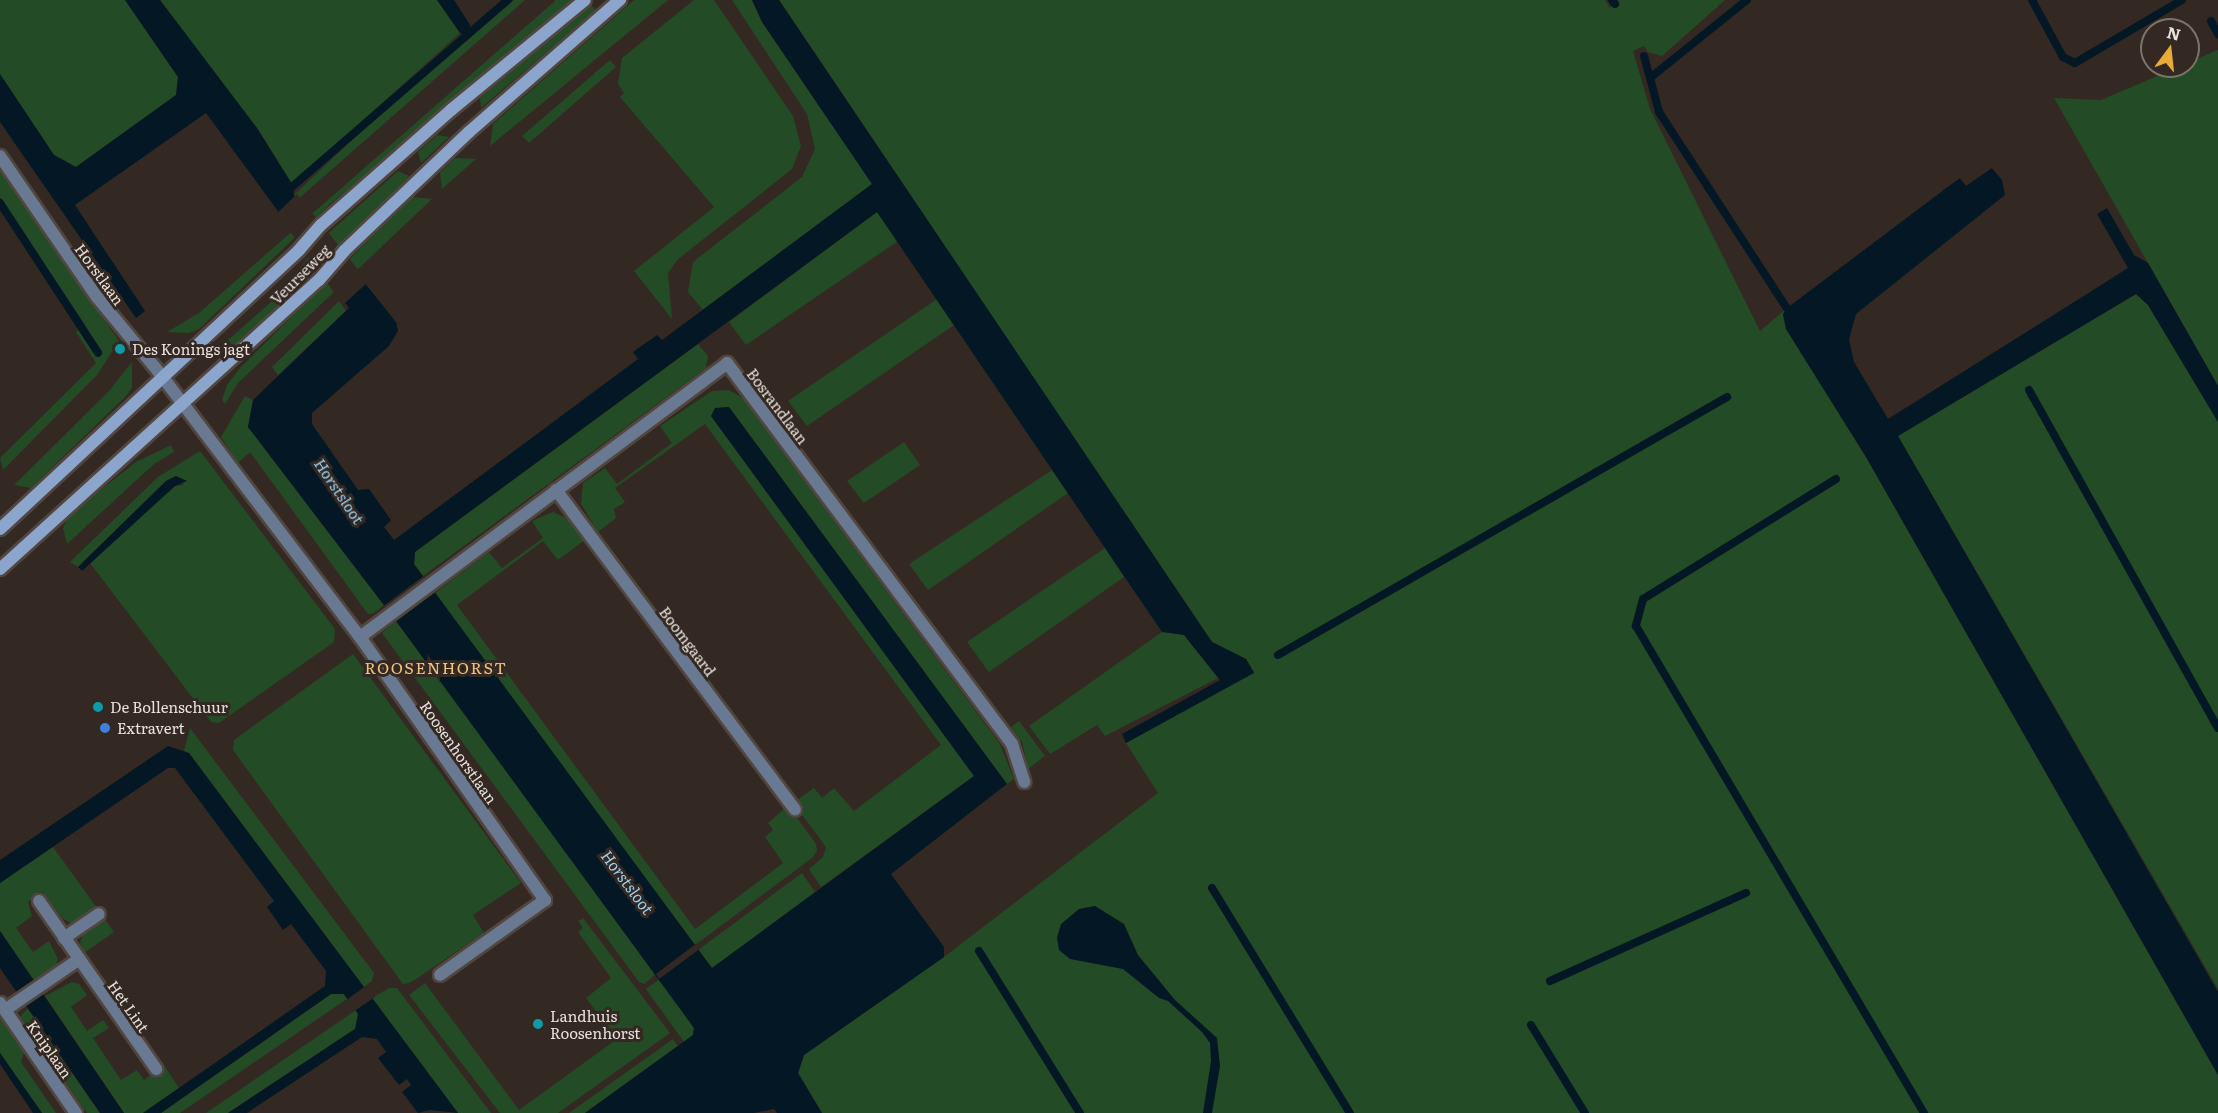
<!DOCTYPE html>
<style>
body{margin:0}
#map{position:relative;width:2218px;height:1113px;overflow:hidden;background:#342922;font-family:Literata,serif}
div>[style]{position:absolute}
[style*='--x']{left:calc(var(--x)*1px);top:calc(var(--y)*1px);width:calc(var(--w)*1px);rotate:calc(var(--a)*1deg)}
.green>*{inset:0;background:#234b25}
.water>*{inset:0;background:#031824}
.pier>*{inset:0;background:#342922}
.stream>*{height:8px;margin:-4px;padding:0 4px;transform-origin:4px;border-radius:4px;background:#031824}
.roads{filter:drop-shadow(2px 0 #514640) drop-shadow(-2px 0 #514640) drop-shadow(0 2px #514640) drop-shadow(0 -2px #514640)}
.minor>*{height:12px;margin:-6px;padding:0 6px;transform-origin:6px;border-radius:6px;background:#697991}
.secondary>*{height:12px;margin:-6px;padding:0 6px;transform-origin:6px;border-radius:6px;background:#8ca5cc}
.dots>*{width:16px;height:16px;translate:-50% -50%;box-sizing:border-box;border:3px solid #342922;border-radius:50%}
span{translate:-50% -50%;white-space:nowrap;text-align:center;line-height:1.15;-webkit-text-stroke:6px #342922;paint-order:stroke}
.street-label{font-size:15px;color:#e8e1dc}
.poi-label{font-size:15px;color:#e8e1dc}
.left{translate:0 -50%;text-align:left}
.water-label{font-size:16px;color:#9bd1f3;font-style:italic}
.neighbourhood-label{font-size:16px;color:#efc47f;letter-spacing:1.5px}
.north{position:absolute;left:2140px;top:18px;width:60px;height:60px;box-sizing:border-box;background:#342922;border:2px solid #7c736c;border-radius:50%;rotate:15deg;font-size:16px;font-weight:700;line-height:24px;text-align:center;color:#e8e1dc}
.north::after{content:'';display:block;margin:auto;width:21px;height:27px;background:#e9ab38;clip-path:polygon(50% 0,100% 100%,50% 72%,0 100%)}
</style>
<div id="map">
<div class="green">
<i style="clip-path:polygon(0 0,125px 0,178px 77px,176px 95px,76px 167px,54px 155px,0 74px)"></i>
<i style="clip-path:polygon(160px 0,437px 0,460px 33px,292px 184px,257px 128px)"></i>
<i style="clip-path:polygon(514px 0,525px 0,297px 200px,294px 195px,371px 122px)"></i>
<i style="clip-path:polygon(556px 0,575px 0,329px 205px,199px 329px,189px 333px,167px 332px,199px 313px)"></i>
<i style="clip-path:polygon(634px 0,668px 0,490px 146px,493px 124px)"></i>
<i style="clip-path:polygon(694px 0,714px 0,793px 116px,801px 146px,792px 169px,677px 260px,668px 273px,672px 319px,634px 271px,714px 207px,620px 97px,624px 93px,618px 84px,622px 58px)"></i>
<i style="clip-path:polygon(732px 0,752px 0,762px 22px,872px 184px,703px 310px,688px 292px,693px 262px,802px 177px,815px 149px,807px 114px)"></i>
<i style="clip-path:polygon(779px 0,1605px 0,1610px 8px,1619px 0,1725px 0,1662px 56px,1648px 52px,1644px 46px,1633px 51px,1650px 109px,1760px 331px,1787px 308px,1783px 315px,1786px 329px,1866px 457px,2218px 1075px,2218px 1113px,822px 1113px,798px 1073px,804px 1055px,944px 957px,1158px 793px,1126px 743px,1254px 672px,1246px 659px,1212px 642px)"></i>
<i style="clip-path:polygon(591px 5px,596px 10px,481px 108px,480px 98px)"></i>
<i style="clip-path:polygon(2218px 50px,2218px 386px,2054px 98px,2101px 100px)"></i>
<i style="clip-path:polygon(610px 60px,616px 67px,529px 143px,522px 136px)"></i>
<i style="clip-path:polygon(437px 135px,449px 137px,421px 163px,418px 152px)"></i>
<i style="clip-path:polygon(455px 158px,476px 159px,442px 189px,440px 173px)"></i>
<i style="clip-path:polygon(0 170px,119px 341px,97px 375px,3px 470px,0 458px,96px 363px,76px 332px,85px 325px,0 197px)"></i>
<i style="clip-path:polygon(398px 171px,409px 176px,313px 277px,236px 349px,228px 340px,279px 295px,323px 238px)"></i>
<i style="clip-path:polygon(412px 197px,432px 199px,238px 383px,225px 404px,222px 400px,227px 385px,240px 368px)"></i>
<i style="clip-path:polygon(877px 212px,898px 241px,746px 345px,729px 322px)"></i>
<i style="clip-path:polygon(2136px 294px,2148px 305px,2218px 422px,2218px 989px,1898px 436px)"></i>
<i style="clip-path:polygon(937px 299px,954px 325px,807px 426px,788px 401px)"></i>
<i style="clip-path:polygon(339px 301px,346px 311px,278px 375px,272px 367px)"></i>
<i style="clip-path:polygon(698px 344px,708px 356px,706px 368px,423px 576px,414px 564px,415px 552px)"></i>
<i style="clip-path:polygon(132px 362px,132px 388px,125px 397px,31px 488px,14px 485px,109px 391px)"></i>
<i style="clip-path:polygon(728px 390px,743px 398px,1000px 744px,1014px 779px,1007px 784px,729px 407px,722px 407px,711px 416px,974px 776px,821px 887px,809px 869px,823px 857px,826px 847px,800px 812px,803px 809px,797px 800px,814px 788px,822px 798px,834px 788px,854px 811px,941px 745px,705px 424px,615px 488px,625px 502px,614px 509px,616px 518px,598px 532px,581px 504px,583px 483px,605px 468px,617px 484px,672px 443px,660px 426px,712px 391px)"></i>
<i style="clip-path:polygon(245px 396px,253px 400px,248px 427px,384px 605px,374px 613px,368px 614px,250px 452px,238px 463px,221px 437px)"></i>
<i style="clip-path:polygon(904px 442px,920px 465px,864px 503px,847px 481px)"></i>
<i style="clip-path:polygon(171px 445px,174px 452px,154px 464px,67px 544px,63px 528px,69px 515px,136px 462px)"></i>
<i style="clip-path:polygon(200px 451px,335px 629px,334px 642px,219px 723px,211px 722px,90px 563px,175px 486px,184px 485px,176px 476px,166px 481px,78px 567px,70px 562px,158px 477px)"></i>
<i style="clip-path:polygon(1052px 470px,1068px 493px,928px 590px,909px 564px)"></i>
<i style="clip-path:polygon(553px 512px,565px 517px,585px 540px,558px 560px,543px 541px,457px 605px,695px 929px,783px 863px,765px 837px,773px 830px,768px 823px,784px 809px,791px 818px,795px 815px,816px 844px,817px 851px,812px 858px,695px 945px,435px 593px,489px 552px,502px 568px,543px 538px,532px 521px)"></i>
<i style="clip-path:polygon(1105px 548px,1124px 577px,989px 672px,967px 642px)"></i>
<i style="clip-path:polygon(396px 621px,657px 973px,644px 984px,639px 982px,382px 633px)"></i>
<i style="clip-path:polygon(1171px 631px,1184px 635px,1218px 678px,1105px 736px,1097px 725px,1050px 754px,1029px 726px,1162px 632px)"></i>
<i style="clip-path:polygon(353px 654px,521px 883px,473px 915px,484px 933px,410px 983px,403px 984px,233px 750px,234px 740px)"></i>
<i style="clip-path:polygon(1019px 721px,1045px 756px,1028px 769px,1022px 742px,1011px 727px)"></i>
<i style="clip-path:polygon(190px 728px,374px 973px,372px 981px,364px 987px,189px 753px,184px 751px)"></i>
<i style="clip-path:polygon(53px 847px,97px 908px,71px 923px,63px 919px,43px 892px,28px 902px,32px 916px,16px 928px,33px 952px,49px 941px,58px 959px,55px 966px,34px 980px,0 931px,0 883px)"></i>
<i style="clip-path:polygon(802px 873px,815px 892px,712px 968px,698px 950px)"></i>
<i style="clip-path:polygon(104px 918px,114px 932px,84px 953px,80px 943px,84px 931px)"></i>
<i style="clip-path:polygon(583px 918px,670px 1033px,558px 1113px,500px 1113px,409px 995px,425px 983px,519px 1110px,617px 1039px,586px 998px,611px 978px,578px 932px,583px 928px,578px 921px)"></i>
<i style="clip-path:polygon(661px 978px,694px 1028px,693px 1035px,684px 1042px,646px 989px)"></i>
<i style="clip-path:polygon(72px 982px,79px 984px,87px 995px,71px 1007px,87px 1031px,103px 1020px,109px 1028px,93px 1038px,121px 1080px,137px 1070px,144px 1080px,164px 1065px,179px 1088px,143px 1113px,124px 1113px,45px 996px)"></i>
<i style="clip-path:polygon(389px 988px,397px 988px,491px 1113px,458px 1113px,372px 998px)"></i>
<i style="clip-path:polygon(331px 994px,343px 994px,347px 999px,180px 1113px,161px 1113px)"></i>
<i style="clip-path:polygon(28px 1008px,100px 1113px,87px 1113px,20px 1017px)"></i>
<i style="clip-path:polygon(356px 1010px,359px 1014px,355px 1029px,228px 1113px,206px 1113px)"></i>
<i style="clip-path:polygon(0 1018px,24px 1052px,21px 1062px,56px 1113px,42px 1113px,0 1053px)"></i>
<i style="clip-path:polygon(673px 1039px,678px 1046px,585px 1113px,569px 1113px)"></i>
</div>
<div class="water">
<i style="clip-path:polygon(125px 0,160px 0,257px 128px,292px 184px,294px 195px,396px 322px,398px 331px,389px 346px,312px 413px,312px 424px,358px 490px,369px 489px,391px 520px,384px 527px,394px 540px,638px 359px,633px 352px,657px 335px,662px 340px,872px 184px,762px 22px,752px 0,779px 0,1212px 642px,1246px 659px,1254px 673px,1126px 743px,1122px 734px,1220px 680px,1184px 635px,1162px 632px,877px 212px,415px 552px,414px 564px,712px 968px,974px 776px,711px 416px,715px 408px,729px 407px,1007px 784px,891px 874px,944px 947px,944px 957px,804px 1055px,798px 1073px,822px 1113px,777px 1113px,774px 1109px,754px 1113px,585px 1113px,693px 1035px,694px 1028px,396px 621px,248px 427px,253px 400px,349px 308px,206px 113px,75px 205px,145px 311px,136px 318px,0 122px,0 74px,54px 155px,76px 167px,176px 95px,178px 77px)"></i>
<i style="clip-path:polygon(437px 0,454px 0,470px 25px,470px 37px,460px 33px)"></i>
<i style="clip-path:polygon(1992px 168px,2002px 180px,2005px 195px,1856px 314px,1849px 340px,1854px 362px,1888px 419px,2128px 268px,2097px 214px,2107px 208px,2134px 255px,2148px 263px,2218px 386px,2218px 422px,2148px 305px,2136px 294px,1898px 436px,2218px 992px,2218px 1075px,1866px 457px,1786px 329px,1783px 314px,1787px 308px,1953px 183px,1960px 178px,1966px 186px)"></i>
<i style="clip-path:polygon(176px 476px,187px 481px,175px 486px,82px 571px,78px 567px,166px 481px)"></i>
<i style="clip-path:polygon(168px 746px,189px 753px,458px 1113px,430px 1110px,418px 1113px,402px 1092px,411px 1085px,407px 1079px,399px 1085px,378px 1058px,386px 1052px,377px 1039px,362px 1037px,247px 1113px,228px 1113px,355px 1029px,358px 1014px,344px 994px,331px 994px,161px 1113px,143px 1113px,325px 986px,326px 971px,291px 924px,283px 930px,267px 907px,274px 901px,175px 768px,168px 768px,0 883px,0 860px)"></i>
<i style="clip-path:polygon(1095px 906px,1124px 924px,1138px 955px,1175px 1000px,1217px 1038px,1220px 1066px,1212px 1113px,1203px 1113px,1211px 1061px,1210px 1043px,1202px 1032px,1168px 1001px,1159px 998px,1123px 969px,1070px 959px,1059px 950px,1057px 938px,1061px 924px,1079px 909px)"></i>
<i style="clip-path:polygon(0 931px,124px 1113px,100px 1113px,0 968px)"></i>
<i style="clip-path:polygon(0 1053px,42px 1113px,33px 1113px,0 1064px)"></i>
</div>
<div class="pier">
<i style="clip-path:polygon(297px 194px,368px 282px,343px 305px,277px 213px)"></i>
<i style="clip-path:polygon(425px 575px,437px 591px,394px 623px,382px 607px)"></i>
<i style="clip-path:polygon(697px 943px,701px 948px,659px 979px,656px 974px)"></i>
<i style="clip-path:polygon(367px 985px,375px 997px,353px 1012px,345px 1001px)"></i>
</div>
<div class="stream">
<i style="--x:1612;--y:0;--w:5;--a:53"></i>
<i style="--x:1747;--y:0;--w:124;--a:141.2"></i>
<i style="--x:1650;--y:78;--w:35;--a:75"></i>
<i style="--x:1659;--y:112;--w:234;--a:56.9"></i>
<i style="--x:2032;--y:0;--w:65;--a:61.5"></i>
<i style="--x:2063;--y:57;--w:13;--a:27"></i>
<i style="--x:2075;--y:63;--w:124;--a:-30.5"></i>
<i style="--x:2211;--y:21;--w:15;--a:62"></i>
<i style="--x:1644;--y:56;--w:23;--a:75"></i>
<i style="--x:286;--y:192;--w:294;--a:-40.9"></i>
<i style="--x:0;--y:203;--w:179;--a:56.8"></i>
<i style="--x:2029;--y:390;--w:387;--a:60.8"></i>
<i style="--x:1836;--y:479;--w:227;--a:148.1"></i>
<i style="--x:1643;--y:599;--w:28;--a:105"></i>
<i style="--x:1636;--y:626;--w:566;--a:59.4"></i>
<i style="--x:1278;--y:655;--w:518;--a:-29.88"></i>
<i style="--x:1212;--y:888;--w:264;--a:58.5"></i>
<i style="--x:979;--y:951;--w:191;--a:58.1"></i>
<i style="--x:1550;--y:981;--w:215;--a:-24.2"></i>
<i style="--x:1531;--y:1025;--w:103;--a:58.5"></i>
</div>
<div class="roads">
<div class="minor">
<i style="--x:0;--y:156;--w:171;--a:55.5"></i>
<i style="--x:97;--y:297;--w:96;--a:50.5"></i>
<i style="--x:158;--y:371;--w:334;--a:52.8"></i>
<i style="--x:360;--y:637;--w:322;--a:54.9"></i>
<i style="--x:545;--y:900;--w:129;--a:144.5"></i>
<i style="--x:556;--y:490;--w:399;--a:53.2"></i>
<i style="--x:360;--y:637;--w:458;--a:-36.7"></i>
<i style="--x:727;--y:363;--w:476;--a:53.2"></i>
<i style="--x:1012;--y:744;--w:40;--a:72"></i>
<i style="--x:39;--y:901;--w:205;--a:55.1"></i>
<i style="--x:64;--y:938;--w:42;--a:-34.4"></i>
<i style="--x:0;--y:1003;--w:134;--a:55.4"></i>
<i style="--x:5;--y:1010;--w:88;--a:-34.4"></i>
</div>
<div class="secondary">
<i style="--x:0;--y:529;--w:409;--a:-43"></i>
<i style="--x:299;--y:250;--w:33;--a:-49"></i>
<i style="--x:321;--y:225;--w:174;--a:-41.5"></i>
<i style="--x:451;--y:110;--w:173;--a:-39.4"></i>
<i style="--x:0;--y:569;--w:430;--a:-42.2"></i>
<i style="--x:319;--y:280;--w:38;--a:-49"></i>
<i style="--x:344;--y:251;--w:173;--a:-43.6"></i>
<i style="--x:469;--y:132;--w:201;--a:-41.2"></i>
</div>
</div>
<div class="dots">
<i style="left:120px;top:349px;background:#0f9aa8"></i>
<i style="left:98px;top:707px;background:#0f9aa8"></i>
<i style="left:105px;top:728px;background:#3f7fe0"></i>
<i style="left:538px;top:1024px;background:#0f9aa8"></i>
</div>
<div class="street-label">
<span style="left:100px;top:274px;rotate:54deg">Horstlaan</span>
<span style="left:300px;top:274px;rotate:-45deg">Veurseweg</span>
<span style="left:778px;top:406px;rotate:53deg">Bosrandlaan</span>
<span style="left:688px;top:641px;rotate:53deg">Boomgaard</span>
<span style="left:459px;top:752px;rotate:55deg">Roosenhorstlaan</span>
<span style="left:129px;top:1006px;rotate:55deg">Het Lint</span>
<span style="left:50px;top:1049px;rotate:55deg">Kniplaan</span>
</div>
<div class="poi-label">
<span class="left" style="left:132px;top:349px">Des Konings jagt</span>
<span class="left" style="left:110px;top:707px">De Bollenschuur</span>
<span class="left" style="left:117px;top:728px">Extravert</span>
<span class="left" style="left:550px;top:1024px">Landhuis<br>Roosenhorst</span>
</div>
<div class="water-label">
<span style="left:340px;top:491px;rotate:56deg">Horstsloot</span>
<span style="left:628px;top:882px;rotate:53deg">Horstsloot</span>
</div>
<div class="neighbourhood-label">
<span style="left:436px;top:667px">ROOSENHORST</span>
</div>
<div class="north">N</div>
</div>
